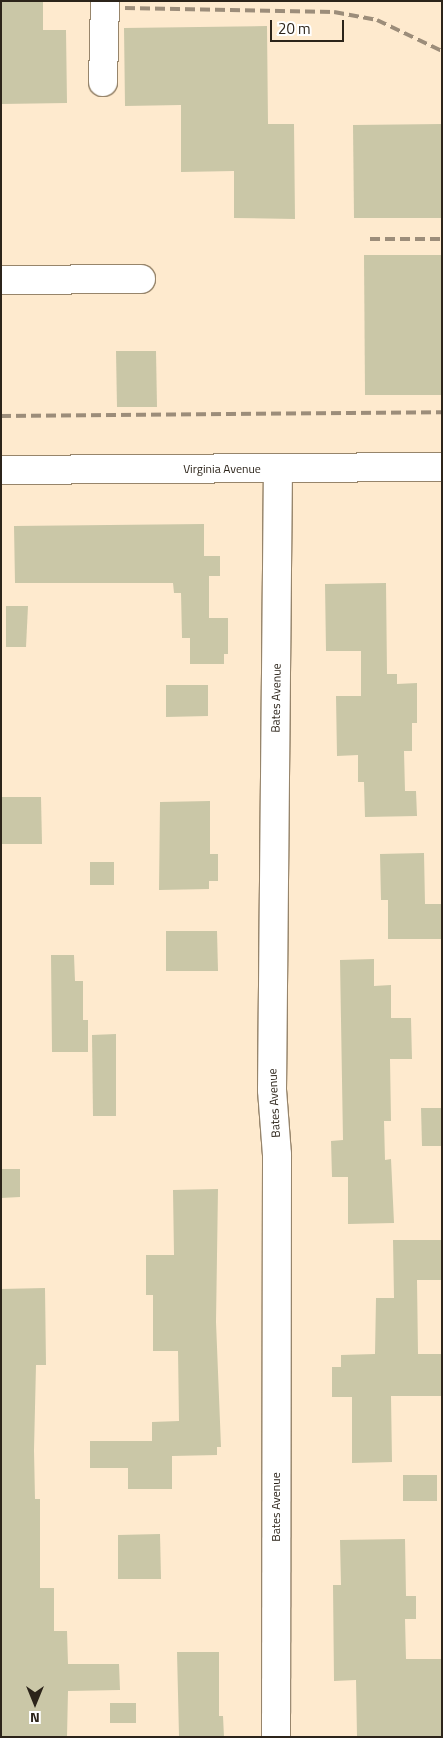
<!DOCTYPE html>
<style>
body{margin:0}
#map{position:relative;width:443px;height:1738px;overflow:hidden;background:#feeace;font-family:"Titillium Web",sans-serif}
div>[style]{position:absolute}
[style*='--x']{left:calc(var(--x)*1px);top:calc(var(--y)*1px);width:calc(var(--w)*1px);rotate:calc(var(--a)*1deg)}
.building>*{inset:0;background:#cac7a7}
.roads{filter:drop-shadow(1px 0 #97856b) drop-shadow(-1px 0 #97856b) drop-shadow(0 1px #97856b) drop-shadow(0 -1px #97856b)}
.minor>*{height:28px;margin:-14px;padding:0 14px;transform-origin:14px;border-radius:14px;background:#fff}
.rail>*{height:4px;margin-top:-2px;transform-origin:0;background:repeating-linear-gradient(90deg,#9c8d7a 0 10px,transparent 0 15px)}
span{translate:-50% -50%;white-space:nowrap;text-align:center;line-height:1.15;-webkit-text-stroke:5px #fff;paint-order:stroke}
.street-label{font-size:12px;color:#2c241a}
.frame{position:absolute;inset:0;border:2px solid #2c241a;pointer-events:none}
.north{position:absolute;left:10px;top:1678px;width:50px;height:50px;-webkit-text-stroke:4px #fff;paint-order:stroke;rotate:180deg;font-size:14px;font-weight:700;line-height:20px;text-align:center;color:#2c241a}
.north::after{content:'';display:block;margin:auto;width:18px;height:22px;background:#2c241a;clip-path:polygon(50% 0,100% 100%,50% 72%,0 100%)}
.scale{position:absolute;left:270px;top:20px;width:74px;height:22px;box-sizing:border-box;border:2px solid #2c241a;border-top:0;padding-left:6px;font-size:15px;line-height:18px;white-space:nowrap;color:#2c241a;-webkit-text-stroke:4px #fff;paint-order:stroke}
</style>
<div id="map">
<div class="building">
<i style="clip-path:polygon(1px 1px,43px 1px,43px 30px,66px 30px,67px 103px,1px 104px)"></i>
<i style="clip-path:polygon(267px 26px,268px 124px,294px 124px,295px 219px,234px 218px,234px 171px,181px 172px,181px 105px,125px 106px,124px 28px)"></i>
<i style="clip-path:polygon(442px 124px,442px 218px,354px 218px,353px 125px)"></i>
<i style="clip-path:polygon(364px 255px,442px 255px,442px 395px,365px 395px)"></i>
<i style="clip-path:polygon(116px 351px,156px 351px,157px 407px,117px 407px)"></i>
<i style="clip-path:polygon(204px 524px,204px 556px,220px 556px,220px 576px,209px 576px,209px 618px,228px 618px,228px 654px,224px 654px,224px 664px,190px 664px,190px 638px,182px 638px,181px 593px,174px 593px,173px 583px,15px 583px,14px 526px)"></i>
<i style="clip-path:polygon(386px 583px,387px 674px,397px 674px,397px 684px,417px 683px,417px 723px,412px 723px,412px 751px,404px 751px,405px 791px,416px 791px,417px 816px,365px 817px,364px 782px,358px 782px,358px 755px,337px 756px,336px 696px,361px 696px,361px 651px,326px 651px,325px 584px)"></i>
<i style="clip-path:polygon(6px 606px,28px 606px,26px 647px,6px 647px)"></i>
<i style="clip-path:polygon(166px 685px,208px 685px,208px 716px,166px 717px)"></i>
<i style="clip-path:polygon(1px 797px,41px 797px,42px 844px,1px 844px)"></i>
<i style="clip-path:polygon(210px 801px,210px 854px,218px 854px,218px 881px,209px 881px,209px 889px,159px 890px,160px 802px)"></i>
<i style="clip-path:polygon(424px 853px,425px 904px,442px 904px,442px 939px,388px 939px,388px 900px,381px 900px,380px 854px)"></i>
<i style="clip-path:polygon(90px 862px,114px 862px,114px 885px,90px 885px)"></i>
<i style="clip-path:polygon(166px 931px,217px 931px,218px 971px,166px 971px)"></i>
<i style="clip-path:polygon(51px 955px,74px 955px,75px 981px,83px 981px,83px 1020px,88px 1020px,88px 1052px,52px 1052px)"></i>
<i style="clip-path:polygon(374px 959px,374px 986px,391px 985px,391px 1018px,411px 1018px,412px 1059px,390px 1059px,391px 1121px,384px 1121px,385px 1160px,391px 1159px,394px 1223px,348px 1224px,348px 1177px,332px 1177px,331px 1141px,343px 1140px,340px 960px)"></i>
<i style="clip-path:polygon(116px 1034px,116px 1116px,93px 1116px,92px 1035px)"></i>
<i style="clip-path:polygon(421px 1108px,442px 1108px,442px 1146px,422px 1146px)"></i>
<i style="clip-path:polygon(1px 1169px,20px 1169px,20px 1197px,1px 1198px)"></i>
<i style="clip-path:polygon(218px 1189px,216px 1322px,221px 1447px,217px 1447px,217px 1455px,172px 1456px,172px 1489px,128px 1489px,128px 1468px,90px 1468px,90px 1441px,152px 1441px,152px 1422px,179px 1421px,178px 1351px,153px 1351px,153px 1295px,146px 1295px,146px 1255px,174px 1255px,173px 1190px)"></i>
<i style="clip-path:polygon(393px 1240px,442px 1240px,442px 1280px,417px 1280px,418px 1354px,442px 1354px,442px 1396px,391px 1396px,392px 1462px,352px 1463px,352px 1397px,332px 1397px,332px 1367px,341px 1367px,341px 1355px,375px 1354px,376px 1298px,394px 1298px)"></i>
<i style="clip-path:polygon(45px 1288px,46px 1365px,36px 1365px,34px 1450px,35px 1499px,40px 1499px,40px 1588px,54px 1588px,54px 1631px,67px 1631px,68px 1664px,119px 1664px,120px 1690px,68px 1691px,67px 1737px,1px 1737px,1px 1289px)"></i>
<i style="clip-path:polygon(403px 1475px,437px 1475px,437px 1501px,403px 1501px)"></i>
<i style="clip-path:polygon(160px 1534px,161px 1579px,118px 1579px,118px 1535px)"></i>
<i style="clip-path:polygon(405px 1539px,406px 1596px,416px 1596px,416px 1619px,405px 1619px,406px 1659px,442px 1659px,442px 1737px,357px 1737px,356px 1680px,334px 1681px,333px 1585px,341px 1585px,340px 1540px)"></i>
<i style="clip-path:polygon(177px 1652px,219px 1652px,219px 1716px,223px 1716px,224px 1737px,179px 1736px)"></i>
<i style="clip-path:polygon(110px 1703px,136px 1703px,136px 1723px,110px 1723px)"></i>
</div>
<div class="roads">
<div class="minor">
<i style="--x:103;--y:82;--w:81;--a:-88.6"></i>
<i style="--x:1;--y:280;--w:140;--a:-0.4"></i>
<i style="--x:1;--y:470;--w:441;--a:-0.4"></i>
<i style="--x:276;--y:1737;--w:582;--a:-89.9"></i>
<i style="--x:277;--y:1155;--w:65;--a:-94.4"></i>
<i style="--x:272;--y:1090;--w:622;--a:-89.45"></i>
</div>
</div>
<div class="rail">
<i style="--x:125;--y:8;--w:209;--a:1.1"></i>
<i style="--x:334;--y:12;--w:44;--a:10.5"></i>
<i style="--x:377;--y:20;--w:72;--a:25.5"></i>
<i style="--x:370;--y:239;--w:72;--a:0"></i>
<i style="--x:1;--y:416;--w:441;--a:-0.5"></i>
</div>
<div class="street-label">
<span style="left:222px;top:469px">Virginia Avenue</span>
<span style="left:276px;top:698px;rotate:-89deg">Bates Avenue</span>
<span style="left:274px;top:1103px;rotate:-93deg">Bates Avenue</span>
<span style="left:276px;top:1507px;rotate:-90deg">Bates Avenue</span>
</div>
<div class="frame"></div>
<div class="north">N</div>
<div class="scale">20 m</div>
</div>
